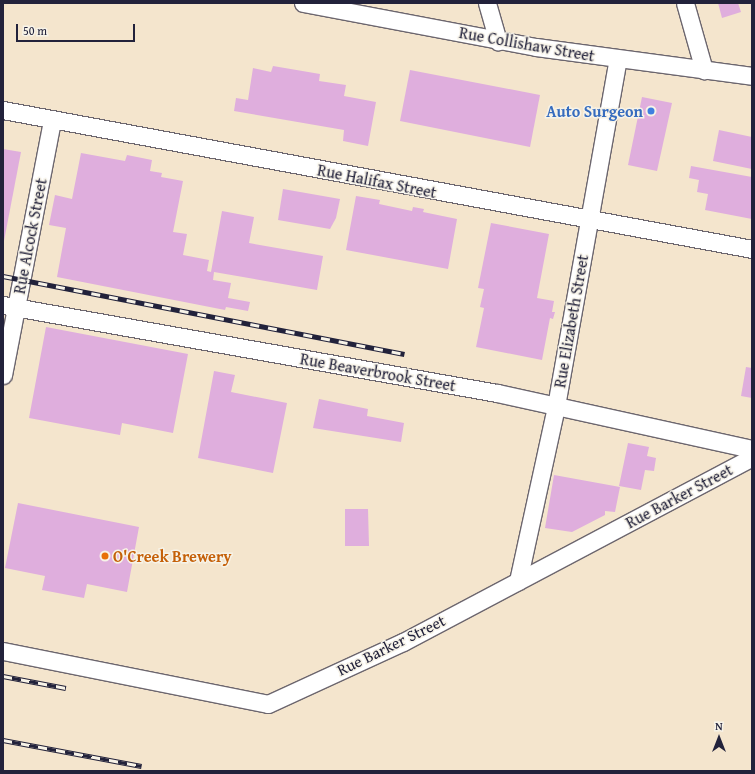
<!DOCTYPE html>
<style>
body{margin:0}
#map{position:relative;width:755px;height:774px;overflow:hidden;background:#f4e5cd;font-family:"Gentium Book Plus",serif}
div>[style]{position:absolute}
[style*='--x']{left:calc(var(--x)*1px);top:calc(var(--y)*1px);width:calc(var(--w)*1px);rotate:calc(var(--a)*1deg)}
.building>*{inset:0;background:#dfaedd}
.roads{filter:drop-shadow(1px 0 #6c666e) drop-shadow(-1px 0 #6c666e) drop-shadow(0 1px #6c666e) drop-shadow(0 -1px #6c666e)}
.minor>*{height:17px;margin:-8.5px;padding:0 8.5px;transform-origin:8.5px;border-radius:8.5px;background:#fff}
.rail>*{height:4.5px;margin-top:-2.25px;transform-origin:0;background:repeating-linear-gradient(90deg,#f7f3e8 0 9px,#22223b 0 18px);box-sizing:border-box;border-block:1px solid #22223b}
.dots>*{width:11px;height:11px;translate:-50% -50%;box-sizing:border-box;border:2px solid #f7f3e8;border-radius:50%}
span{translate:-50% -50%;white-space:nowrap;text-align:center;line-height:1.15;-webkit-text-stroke:3px #f7f3e8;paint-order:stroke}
.street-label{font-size:16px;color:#22223b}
.shop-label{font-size:16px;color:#366cbe;font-weight:700}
.right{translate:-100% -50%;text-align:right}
.food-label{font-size:16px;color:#c56008;font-weight:700}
.left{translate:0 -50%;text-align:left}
.frame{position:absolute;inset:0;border:4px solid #22223b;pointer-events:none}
.north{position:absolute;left:699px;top:718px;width:40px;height:40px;-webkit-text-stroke:3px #f7f3e8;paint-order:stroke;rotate:0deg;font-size:11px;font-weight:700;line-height:16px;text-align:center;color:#22223b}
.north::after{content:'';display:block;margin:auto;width:14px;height:18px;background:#22223b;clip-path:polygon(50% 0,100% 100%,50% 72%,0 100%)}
.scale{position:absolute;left:16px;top:24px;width:119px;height:18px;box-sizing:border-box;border:2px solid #22223b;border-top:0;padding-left:5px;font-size:12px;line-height:14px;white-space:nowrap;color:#22223b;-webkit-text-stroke:3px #f7f3e8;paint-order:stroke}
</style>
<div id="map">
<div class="building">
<i style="clip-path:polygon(718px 3px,738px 3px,741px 12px,722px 18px)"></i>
<i style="clip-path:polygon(273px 66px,320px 74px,319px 81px,346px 85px,344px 96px,376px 102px,368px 146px,343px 141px,344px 130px,234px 111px,236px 98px,248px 100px,253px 68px,271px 72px)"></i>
<i style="clip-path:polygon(410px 70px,540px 95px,530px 147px,400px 121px)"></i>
<i style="clip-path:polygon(642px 97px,672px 103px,657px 171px,628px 165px)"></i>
<i style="clip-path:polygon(719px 130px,752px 137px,752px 169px,713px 161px)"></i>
<i style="clip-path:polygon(3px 149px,21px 152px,4px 241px,3px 241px)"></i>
<i style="clip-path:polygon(81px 153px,125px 161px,127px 155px,152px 160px,150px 171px,162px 173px,161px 177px,183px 181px,173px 232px,187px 234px,183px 255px,209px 260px,207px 271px,211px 272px,222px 211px,254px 217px,249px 243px,323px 256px,317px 290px,214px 272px,213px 280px,231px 283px,228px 298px,250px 302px,248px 311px,226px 307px,225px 310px,57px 277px,66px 228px,49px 225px,55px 195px,72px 199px)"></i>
<i style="clip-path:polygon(691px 166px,752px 177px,752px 219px,705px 210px,708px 194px,697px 192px,699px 180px,689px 178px)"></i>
<i style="clip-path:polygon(283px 189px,340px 199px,336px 218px,330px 229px,278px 220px)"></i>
<i style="clip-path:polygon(356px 196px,380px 200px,379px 204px,412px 211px,413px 207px,424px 209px,423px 212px,457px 219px,448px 269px,346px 250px)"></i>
<i style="clip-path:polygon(491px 223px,549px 234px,537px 298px,554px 301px,552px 312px,555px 312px,553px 319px,550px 318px,542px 360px,476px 347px,484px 308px,480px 307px,484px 289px,478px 288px)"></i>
<i style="clip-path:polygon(46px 327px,188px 354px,173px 433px,122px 423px,120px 435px,29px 418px)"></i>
<i style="clip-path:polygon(746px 367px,752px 368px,752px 398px,741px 396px)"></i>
<i style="clip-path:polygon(214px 371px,235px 375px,231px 392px,287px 403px,273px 473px,198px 458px)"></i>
<i style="clip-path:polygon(319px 399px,368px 409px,367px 416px,404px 423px,401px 442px,313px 428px)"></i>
<i style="clip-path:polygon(628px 443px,649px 447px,647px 456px,656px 458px,654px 471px,645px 470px,641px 490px,619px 486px)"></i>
<i style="clip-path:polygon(554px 475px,620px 487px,615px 512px,605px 511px,605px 515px,572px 532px,545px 528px)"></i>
<i style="clip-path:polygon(18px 503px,139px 527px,127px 592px,87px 584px,84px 598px,42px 590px,45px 576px,5px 568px)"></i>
<i style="clip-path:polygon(345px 509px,368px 509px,369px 546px,345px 546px)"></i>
</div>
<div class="roads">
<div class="minor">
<i style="--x:303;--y:3;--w:237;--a:10.7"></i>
<i style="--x:536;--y:47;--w:218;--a:7.6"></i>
<i style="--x:487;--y:3;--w:40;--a:74"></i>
<i style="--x:685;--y:3;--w:70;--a:74.2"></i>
<i style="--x:3;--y:110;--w:762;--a:10.51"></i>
<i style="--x:3;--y:305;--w:502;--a:10.1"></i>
<i style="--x:497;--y:393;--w:261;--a:12.4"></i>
<i style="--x:3;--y:375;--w:260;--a:-79.1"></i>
<i style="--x:518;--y:581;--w:179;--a:-77.7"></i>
<i style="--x:556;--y:406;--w:352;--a:-79.9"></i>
<i style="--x:3;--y:651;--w:270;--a:11.3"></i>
<i style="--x:268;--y:704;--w:149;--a:-24.7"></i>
<i style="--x:403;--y:642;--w:395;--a:-27.9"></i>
</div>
</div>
<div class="rail">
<i style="--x:3;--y:276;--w:409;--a:11"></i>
<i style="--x:3;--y:676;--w:64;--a:10.8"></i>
<i style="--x:3;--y:740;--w:141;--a:10.6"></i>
</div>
<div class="dots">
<i style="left:651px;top:111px;background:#3f7fe0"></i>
<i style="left:105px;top:556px;background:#e8710a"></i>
</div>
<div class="street-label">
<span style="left:527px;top:44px;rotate:10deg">Rue Collishaw Street</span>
<span style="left:377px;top:181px;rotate:11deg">Rue Halifax Street</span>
<span style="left:30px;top:236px;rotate:-79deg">Rue Alcock Street</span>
<span style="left:571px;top:321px;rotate:-80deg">Rue Elizabeth Street</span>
<span style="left:378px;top:372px;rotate:10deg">Rue Beaverbrook Street</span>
<span style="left:679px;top:496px;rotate:-28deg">Rue Barker Street</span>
<span style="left:391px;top:645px;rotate:-26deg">Rue Barker Street</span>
</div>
<div class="shop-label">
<span class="right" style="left:643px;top:111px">Auto Surgeon</span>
</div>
<div class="food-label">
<span class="left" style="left:113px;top:556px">O'Creek Brewery</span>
</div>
<div class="frame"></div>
<div class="north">N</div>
<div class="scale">50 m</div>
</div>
